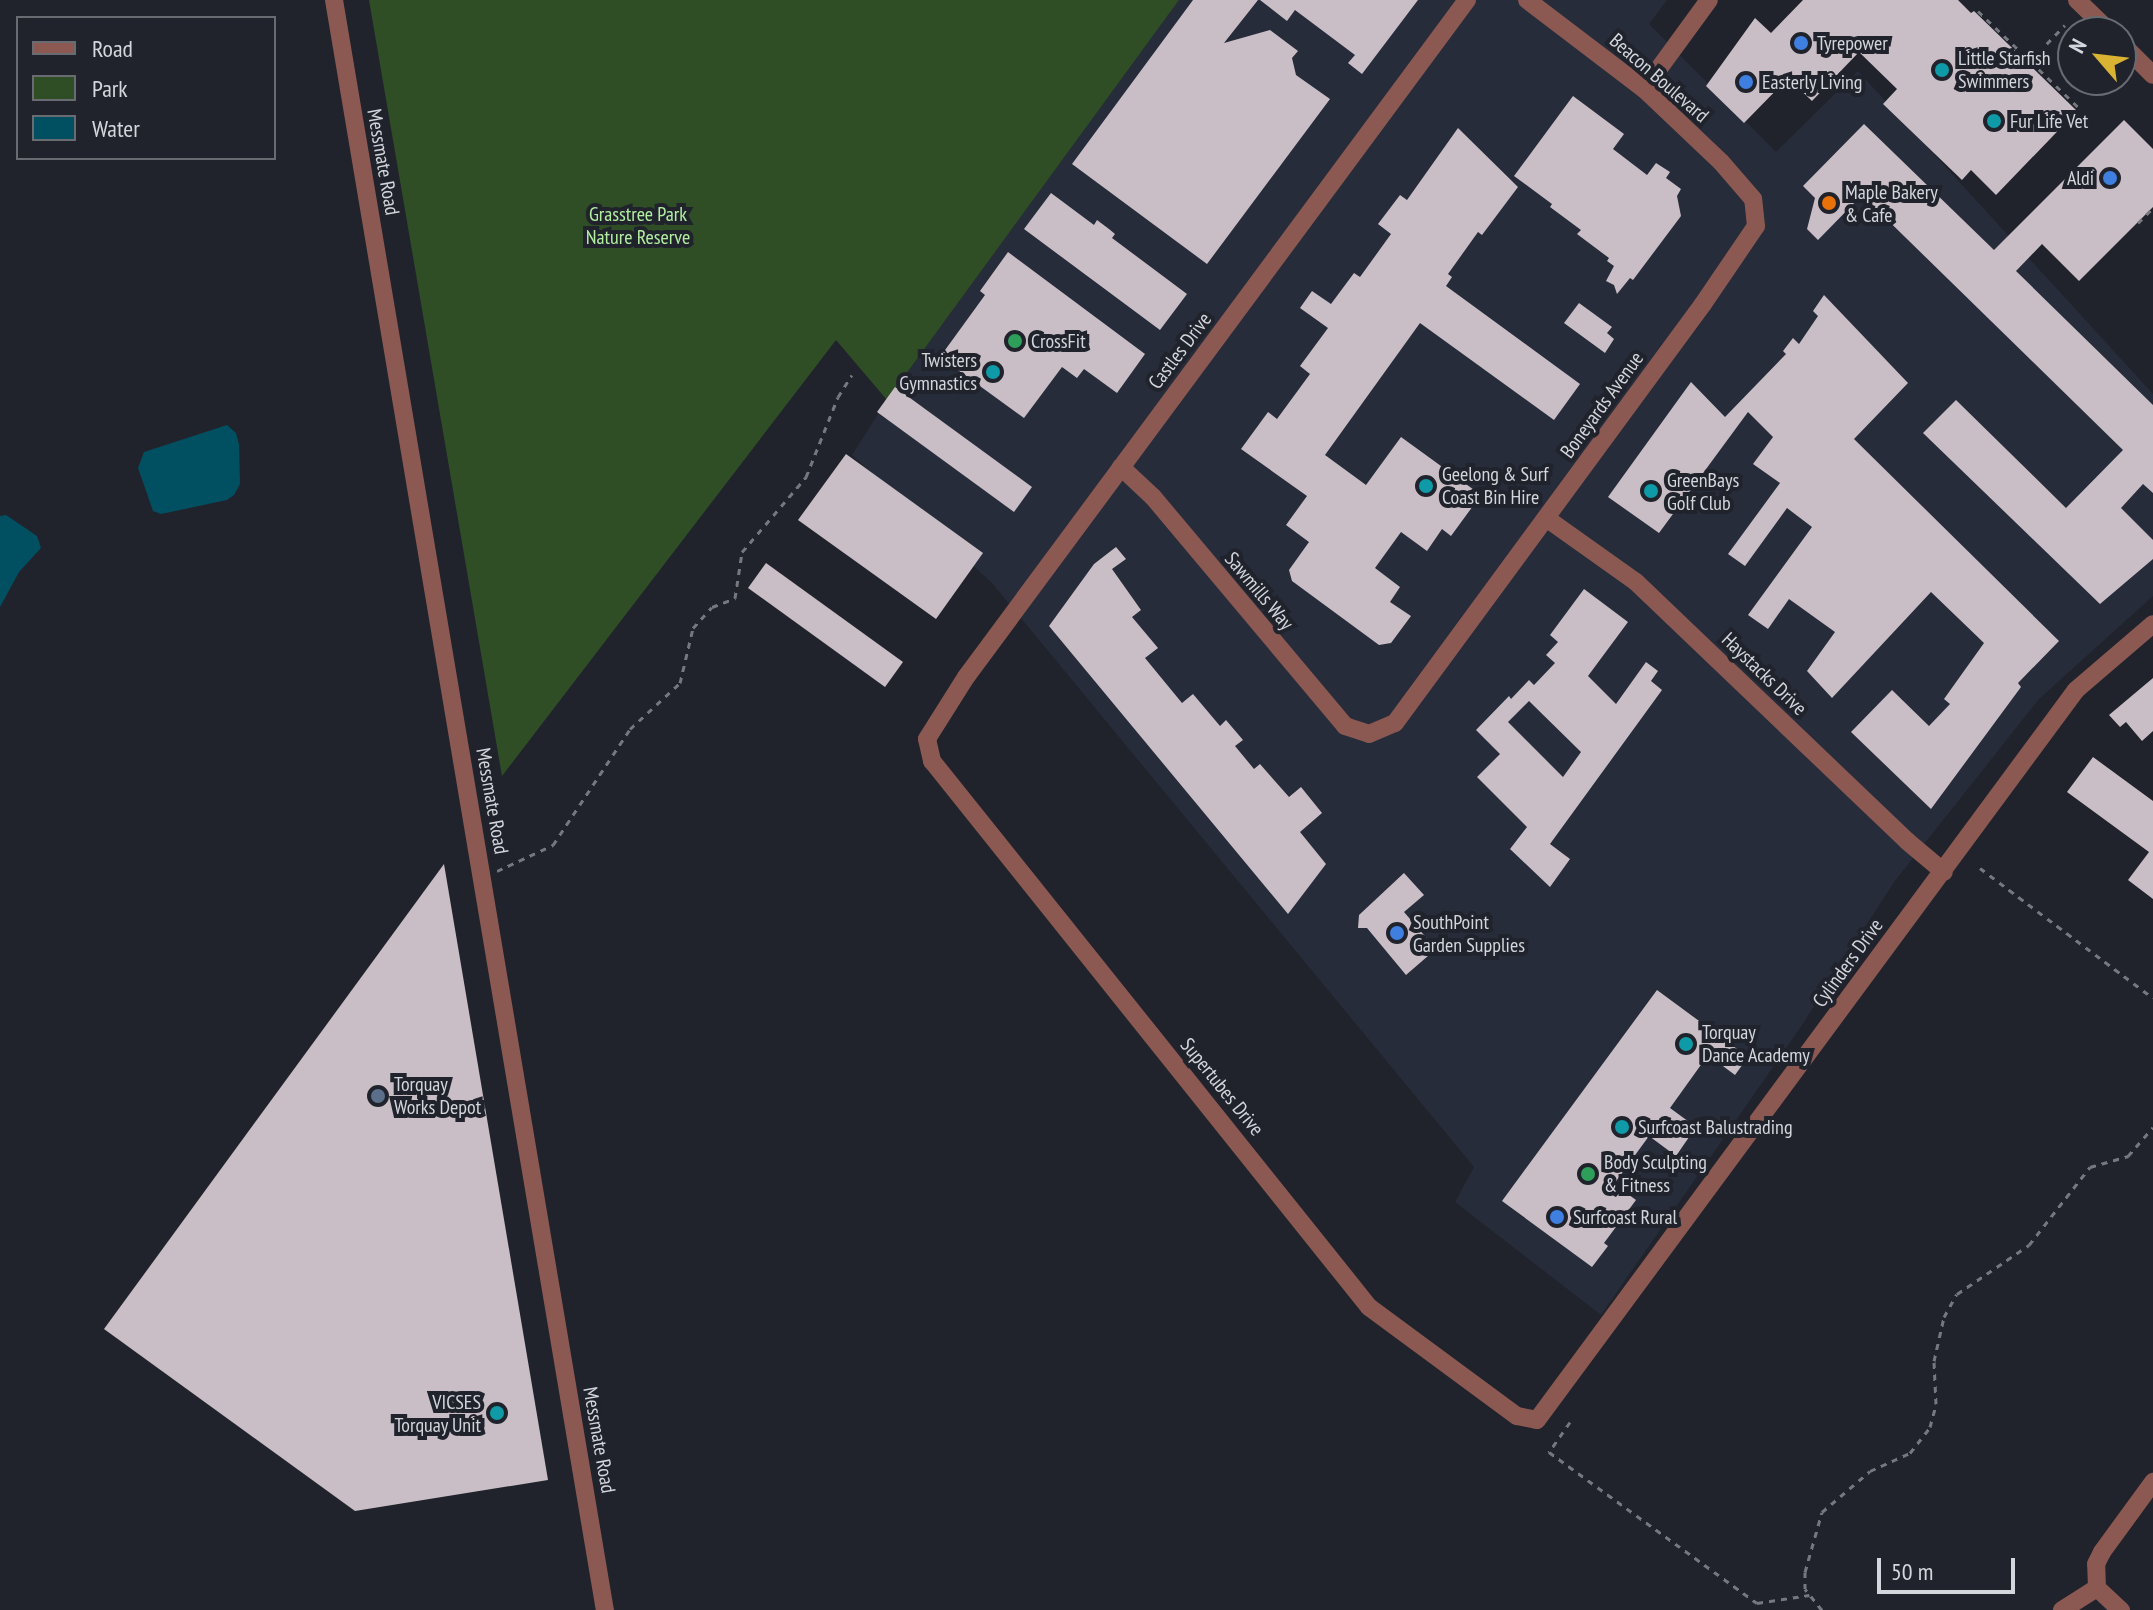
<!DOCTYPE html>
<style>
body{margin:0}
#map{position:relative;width:2153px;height:1610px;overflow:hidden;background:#20232c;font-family:"PT Sans Narrow",sans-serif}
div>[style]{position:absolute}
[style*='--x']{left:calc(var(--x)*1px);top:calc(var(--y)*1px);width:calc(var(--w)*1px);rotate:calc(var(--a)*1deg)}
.built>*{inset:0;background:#262c3a}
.green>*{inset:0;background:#2f4e25}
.water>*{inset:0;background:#005061}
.building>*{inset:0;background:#cabec6}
.path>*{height:3px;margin-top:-1.5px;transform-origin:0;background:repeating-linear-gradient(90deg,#75787f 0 6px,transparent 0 12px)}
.minor>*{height:18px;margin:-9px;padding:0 9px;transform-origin:9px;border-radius:9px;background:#8b5951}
.dots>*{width:22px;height:22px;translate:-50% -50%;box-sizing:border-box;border:4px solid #20232c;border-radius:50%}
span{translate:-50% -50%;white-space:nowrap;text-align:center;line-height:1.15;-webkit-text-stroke:8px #20232c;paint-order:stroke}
.poi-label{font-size:20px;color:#d3d6dc}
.left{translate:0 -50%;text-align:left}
.right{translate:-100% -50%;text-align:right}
.street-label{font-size:20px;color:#d3d6dc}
.park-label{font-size:20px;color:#b2eea0}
.legend{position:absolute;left:16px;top:16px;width:260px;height:144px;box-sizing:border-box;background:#20232c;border:2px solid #686b72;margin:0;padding:10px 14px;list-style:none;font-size:24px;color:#d3d6dc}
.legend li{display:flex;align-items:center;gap:16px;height:40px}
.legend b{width:40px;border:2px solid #686b72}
.north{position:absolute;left:2057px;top:16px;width:80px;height:80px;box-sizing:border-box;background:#20232c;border:2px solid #686b72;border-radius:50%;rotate:298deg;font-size:22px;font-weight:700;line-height:32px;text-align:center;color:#d3d6dc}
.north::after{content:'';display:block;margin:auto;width:28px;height:36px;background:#dab333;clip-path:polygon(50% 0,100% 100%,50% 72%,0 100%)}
.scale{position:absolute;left:1877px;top:1558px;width:138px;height:36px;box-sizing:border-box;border:4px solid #d3d6dc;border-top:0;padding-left:10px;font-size:24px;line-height:28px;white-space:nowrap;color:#d3d6dc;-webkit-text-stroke:6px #20232c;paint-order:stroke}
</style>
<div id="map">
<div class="built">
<i style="clip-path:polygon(1179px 0,1667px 0,1649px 24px,1776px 152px,1858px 71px,2153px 394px,2153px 596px,2039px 699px,1894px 882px,1800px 1028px,1601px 1315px,1455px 1202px,1474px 1167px,992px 583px,852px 455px,887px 400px)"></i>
</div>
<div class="green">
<i style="clip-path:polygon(369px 0,1179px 0,887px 400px,836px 340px,502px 776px)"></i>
</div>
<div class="water">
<i style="clip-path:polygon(227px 425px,236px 433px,239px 445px,240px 484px,234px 495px,227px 500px,161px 514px,153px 511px,138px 468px,144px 452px)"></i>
<i style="clip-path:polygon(6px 515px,37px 536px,41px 548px,19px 572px,0 607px,0 516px)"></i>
</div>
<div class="building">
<i style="clip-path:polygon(1193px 0,1258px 0,1224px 43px,1270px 30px,1298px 51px,1292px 58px,1296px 75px,1330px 99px,1207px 264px,1072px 164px)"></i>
<i style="clip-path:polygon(1260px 0,1418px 0,1362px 74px,1348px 63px,1355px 55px,1295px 10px,1287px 21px)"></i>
<i style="clip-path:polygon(1803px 0,1958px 0,1971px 13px,1974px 11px,2077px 111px,1996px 195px,1971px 170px,1962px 180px,1883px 104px,1897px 89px,1859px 52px,1812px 101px,1788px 78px,1744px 123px,1706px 86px,1755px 18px,1771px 33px)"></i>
<i style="clip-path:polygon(1573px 96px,1624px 134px,1613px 149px,1647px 175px,1656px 163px,1670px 172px,1666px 178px,1681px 189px,1677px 196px,1681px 216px,1633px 280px,1630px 278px,1617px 294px,1614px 285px,1606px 281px,1614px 266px,1607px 261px,1609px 258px,1577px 234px,1581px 230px,1550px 207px,1552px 204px,1514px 176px)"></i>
<i style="clip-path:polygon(2124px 120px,2153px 149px,2153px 207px,2079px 281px,2042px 244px,2016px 271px,2153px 405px,2153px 493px,2143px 484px,2121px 508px,2153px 540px,2153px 559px,2100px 604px,1923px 433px,1956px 400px,2066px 508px,2123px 450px,1862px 195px,1818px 240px,1807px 229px,1815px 198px,1803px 186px,1864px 124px,1994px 250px)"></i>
<i style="clip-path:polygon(1458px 128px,1518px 187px,1482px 235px,1478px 232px,1448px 274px,1452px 277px,1446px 286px,1580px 384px,1554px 420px,1420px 323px,1325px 455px,1366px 485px,1401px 437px,1481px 495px,1451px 536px,1442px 529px,1427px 551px,1401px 532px,1375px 568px,1400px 587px,1390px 602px,1411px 616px,1391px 643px,1379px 645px,1292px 581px,1289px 570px,1309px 542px,1286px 525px,1307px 496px,1241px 449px,1268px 412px,1277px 419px,1310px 374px,1300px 366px,1328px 328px,1300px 308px,1312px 291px,1331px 304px,1354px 273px,1360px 277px,1391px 234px,1378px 224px,1400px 195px,1407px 200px)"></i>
<i style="clip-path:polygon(1051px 193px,1094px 225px,1097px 220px,1109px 229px,1115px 234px,1112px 238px,1187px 294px,1160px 330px,1024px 229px)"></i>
<i style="clip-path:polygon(1008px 252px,1145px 354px,1117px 393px,1084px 369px,1077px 378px,1062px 367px,1024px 418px,940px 357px,985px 295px,980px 291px)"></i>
<i style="clip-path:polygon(1824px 295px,1908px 383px,1854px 439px,2059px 641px,2018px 683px,2021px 687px,1931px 809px,1851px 732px,1892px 690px,1929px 726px,1950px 704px,1944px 699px,1984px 643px,1931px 592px,1832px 698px,1807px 671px,1835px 632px,1789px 599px,1768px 629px,1748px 615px,1812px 527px,1787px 508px,1745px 566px,1728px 554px,1780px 483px,1753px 464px,1773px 437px,1748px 412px,1659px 533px,1608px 497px,1691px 382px,1725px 417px,1786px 354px,1783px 351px,1793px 338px,1799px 344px,1818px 316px,1813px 311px)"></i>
<i style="clip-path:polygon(1579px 303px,1612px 327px,1607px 333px,1614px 339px,1605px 353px,1564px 323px)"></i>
<i style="clip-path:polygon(895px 387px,1032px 487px,1014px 512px,877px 412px)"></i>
<i style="clip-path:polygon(846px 454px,983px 553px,936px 619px,798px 520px)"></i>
<i style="clip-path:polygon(1116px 547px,1126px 559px,1112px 569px,1141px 610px,1132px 617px,1158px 648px,1145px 658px,1182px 703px,1193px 694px,1220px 726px,1226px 720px,1243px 740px,1235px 746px,1254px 769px,1260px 764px,1289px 797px,1301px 787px,1322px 813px,1300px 832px,1326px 864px,1288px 914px,1049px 626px,1094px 564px)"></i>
<i style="clip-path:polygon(766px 563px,903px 662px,885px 687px,748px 588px)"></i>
<i style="clip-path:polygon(evenodd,1584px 589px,1628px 622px,1588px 676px,1616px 704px,1646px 662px,1658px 671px,1651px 681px,1662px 690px,1550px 844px,1570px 859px,1550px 887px,1510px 849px,1527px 827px,1477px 777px,1500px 754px,1476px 730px,1509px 696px,1511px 699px,1529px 680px,1534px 685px,1555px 663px,1546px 655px,1558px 642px,1550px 635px,1584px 589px,1529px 701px,1581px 752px,1563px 777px,1508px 722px,1529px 701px)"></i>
<i style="clip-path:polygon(2153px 678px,2153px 731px,2142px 741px,2126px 722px,2120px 727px,2109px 715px)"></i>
<i style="clip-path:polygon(2093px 757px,2153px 801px,2153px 899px,2128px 880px,2149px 852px,2067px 792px)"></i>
<i style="clip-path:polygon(444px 864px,548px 1480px,355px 1511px,104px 1329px)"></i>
<i style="clip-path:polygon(1404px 873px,1424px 895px,1404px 912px,1436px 949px,1406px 975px,1367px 928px,1358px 928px,1359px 915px)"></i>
<i style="clip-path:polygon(1657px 990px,1748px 1057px,1735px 1075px,1708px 1055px,1670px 1108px,1696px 1127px,1676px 1156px,1649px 1136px,1614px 1184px,1636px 1200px,1604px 1243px,1608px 1246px,1592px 1267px,1502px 1201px)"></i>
</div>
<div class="path">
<i style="--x:1978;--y:11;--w:139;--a:43.8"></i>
<i style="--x:2030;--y:61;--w:50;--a:-45.8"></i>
<i style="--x:2138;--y:223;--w:21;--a:-45"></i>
<i style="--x:1980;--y:868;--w:216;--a:36.9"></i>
<i style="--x:497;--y:871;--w:62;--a:-24.9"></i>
<i style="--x:553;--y:845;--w:139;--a:-56.4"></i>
<i style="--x:630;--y:729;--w:68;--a:-42.6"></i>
<i style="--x:680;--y:683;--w:57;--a:-76.7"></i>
<i style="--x:693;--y:628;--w:28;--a:-48"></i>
<i style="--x:712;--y:607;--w:25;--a:-21"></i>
<i style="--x:735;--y:598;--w:47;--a:-81.3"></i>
<i style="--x:742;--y:552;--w:99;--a:-49.5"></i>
<i style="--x:806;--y:477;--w:86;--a:-68.2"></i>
<i style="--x:838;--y:397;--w:26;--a:-58"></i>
<i style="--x:1570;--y:1422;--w:37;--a:125"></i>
<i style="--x:1549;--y:1452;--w:257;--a:36"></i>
<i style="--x:1757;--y:1603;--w:53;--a:-8.7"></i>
<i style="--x:1822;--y:1610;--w:27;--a:-129"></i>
<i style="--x:1805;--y:1589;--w:17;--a:-90"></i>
<i style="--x:1805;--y:1572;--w:62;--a:-74.2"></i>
<i style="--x:1822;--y:1512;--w:63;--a:-40.5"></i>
<i style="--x:1870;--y:1471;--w:44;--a:-24.2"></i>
<i style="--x:1910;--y:1453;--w:33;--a:-52"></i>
<i style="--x:1930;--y:1427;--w:24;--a:-75"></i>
<i style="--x:1936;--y:1404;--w:43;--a:-92.7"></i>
<i style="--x:1934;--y:1361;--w:45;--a:-77.2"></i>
<i style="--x:1944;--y:1317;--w:26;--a:-61"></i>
<i style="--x:1957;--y:1294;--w:87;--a:-34.2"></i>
<i style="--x:2029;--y:1245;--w:99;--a:-52"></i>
<i style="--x:2090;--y:1167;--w:40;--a:-16"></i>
<i style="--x:2128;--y:1156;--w:38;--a:-49"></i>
</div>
<div class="minor">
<i style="--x:334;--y:0;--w:1633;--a:80.45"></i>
<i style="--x:1467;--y:0;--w:842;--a:126.5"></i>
<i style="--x:966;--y:677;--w:73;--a:122.2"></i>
<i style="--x:927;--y:739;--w:23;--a:77"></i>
<i style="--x:932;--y:761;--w:699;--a:51.33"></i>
<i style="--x:1369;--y:1307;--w:184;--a:36.4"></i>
<i style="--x:1517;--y:1416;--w:20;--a:11"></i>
<i style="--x:1537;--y:1420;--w:907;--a:-53.56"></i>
<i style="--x:2076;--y:690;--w:101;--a:-40.6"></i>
<i style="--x:2077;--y:0;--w:46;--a:44.1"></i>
<i style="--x:2121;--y:43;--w:45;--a:45"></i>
<i style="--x:1644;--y:89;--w:110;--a:-53.9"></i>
<i style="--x:1121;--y:467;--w:44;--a:43.2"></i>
<i style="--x:1153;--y:497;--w:299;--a:50"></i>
<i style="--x:1345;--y:726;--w:25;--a:18"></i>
<i style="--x:1369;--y:734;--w:28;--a:-23"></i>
<i style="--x:1395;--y:723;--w:520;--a:-53.68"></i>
<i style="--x:1703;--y:304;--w:94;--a:-55.8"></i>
<i style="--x:1756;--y:226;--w:27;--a:-96"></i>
<i style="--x:1753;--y:199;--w:49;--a:-130.9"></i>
<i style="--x:1721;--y:162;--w:106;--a:-136.5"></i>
<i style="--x:1644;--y:89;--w:147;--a:-142.7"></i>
<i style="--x:1546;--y:518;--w:110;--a:35.4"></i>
<i style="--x:1636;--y:582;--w:375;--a:43.7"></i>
<i style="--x:1907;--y:841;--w:48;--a:40"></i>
<i style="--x:2097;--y:1588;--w:33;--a:43"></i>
<i style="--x:2062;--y:1610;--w:41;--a:-32.2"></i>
<i style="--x:2097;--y:1588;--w:24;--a:-92"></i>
<i style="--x:2096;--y:1564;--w:13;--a:-63"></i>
<i style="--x:2102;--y:1552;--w:87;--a:-53.9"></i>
</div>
<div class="dots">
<i style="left:1801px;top:43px;background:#3f7fe0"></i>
<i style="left:1942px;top:70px;background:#0f9aa8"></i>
<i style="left:1746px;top:82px;background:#3f7fe0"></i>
<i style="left:1994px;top:121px;background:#0f9aa8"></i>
<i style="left:2110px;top:178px;background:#3f7fe0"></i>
<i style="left:1829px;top:203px;background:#e8710a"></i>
<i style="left:1015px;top:341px;background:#2e9e5b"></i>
<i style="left:993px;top:372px;background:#0f9aa8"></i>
<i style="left:1426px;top:486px;background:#0f9aa8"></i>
<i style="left:1651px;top:491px;background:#0f9aa8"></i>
<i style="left:1397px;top:933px;background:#3f7fe0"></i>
<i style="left:1686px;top:1044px;background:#0f9aa8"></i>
<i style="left:378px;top:1096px;background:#5c6f8a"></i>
<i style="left:1622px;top:1127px;background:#0f9aa8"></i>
<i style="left:1588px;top:1174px;background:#2e9e5b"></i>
<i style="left:1557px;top:1217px;background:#3f7fe0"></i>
<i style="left:497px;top:1413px;background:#0f9aa8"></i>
</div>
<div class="poi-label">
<span class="left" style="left:1817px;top:43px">Tyrepower</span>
<span class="left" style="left:1958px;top:70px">Little Starfish<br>Swimmers</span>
<span class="left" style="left:1762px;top:82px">Easterly Living</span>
<span class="left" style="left:2010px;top:121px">Fur Life Vet</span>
<span class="right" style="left:2094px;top:178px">Aldi</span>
<span class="left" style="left:1845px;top:204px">Maple Bakery<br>&amp; Cafe</span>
<span class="left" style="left:1031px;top:341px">CrossFit</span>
<span class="right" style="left:977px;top:372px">Twisters<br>Gymnastics</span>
<span class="left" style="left:1442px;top:486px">Geelong &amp; Surf<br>Coast Bin Hire</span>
<span class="left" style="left:1667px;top:492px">GreenBays<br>Golf Club</span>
<span class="left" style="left:1413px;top:934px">SouthPoint<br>Garden Supplies</span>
<span class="left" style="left:1702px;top:1044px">Torquay<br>Dance Academy</span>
<span class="left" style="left:394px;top:1096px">Torquay<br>Works Depot</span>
<span class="left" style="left:1638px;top:1127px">Surfcoast Balustrading</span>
<span class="left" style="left:1604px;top:1174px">Body Sculpting<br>&amp; Fitness</span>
<span class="left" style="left:1573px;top:1217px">Surfcoast Rural</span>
<span class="right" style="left:481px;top:1414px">VICSES<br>Torquay Unit</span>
</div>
<div class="street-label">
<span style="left:1659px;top:78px;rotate:41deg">Beacon Boulevard</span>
<span style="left:383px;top:162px;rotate:80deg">Messmate Road</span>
<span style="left:1180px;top:351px;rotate:-53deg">Castles Drive</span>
<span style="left:1602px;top:405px;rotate:-54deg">Boneyards Avenue</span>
<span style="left:1259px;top:591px;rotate:50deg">Sawmills Way</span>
<span style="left:1764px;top:674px;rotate:44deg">Haystacks Drive</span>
<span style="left:492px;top:801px;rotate:80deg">Messmate Road</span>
<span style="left:1848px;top:963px;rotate:-54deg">Cylinders Drive</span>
<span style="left:1222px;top:1087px;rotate:51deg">Supertubes Drive</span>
<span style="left:599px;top:1440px;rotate:80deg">Messmate Road</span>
</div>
<div class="park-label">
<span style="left:638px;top:226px">Grasstree Park<br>Nature Reserve</span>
</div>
<ul class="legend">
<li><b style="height:10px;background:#8b5951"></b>Road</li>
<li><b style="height:22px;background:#2f4e25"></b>Park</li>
<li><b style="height:22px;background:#005061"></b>Water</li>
</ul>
<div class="north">N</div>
<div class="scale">50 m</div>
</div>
